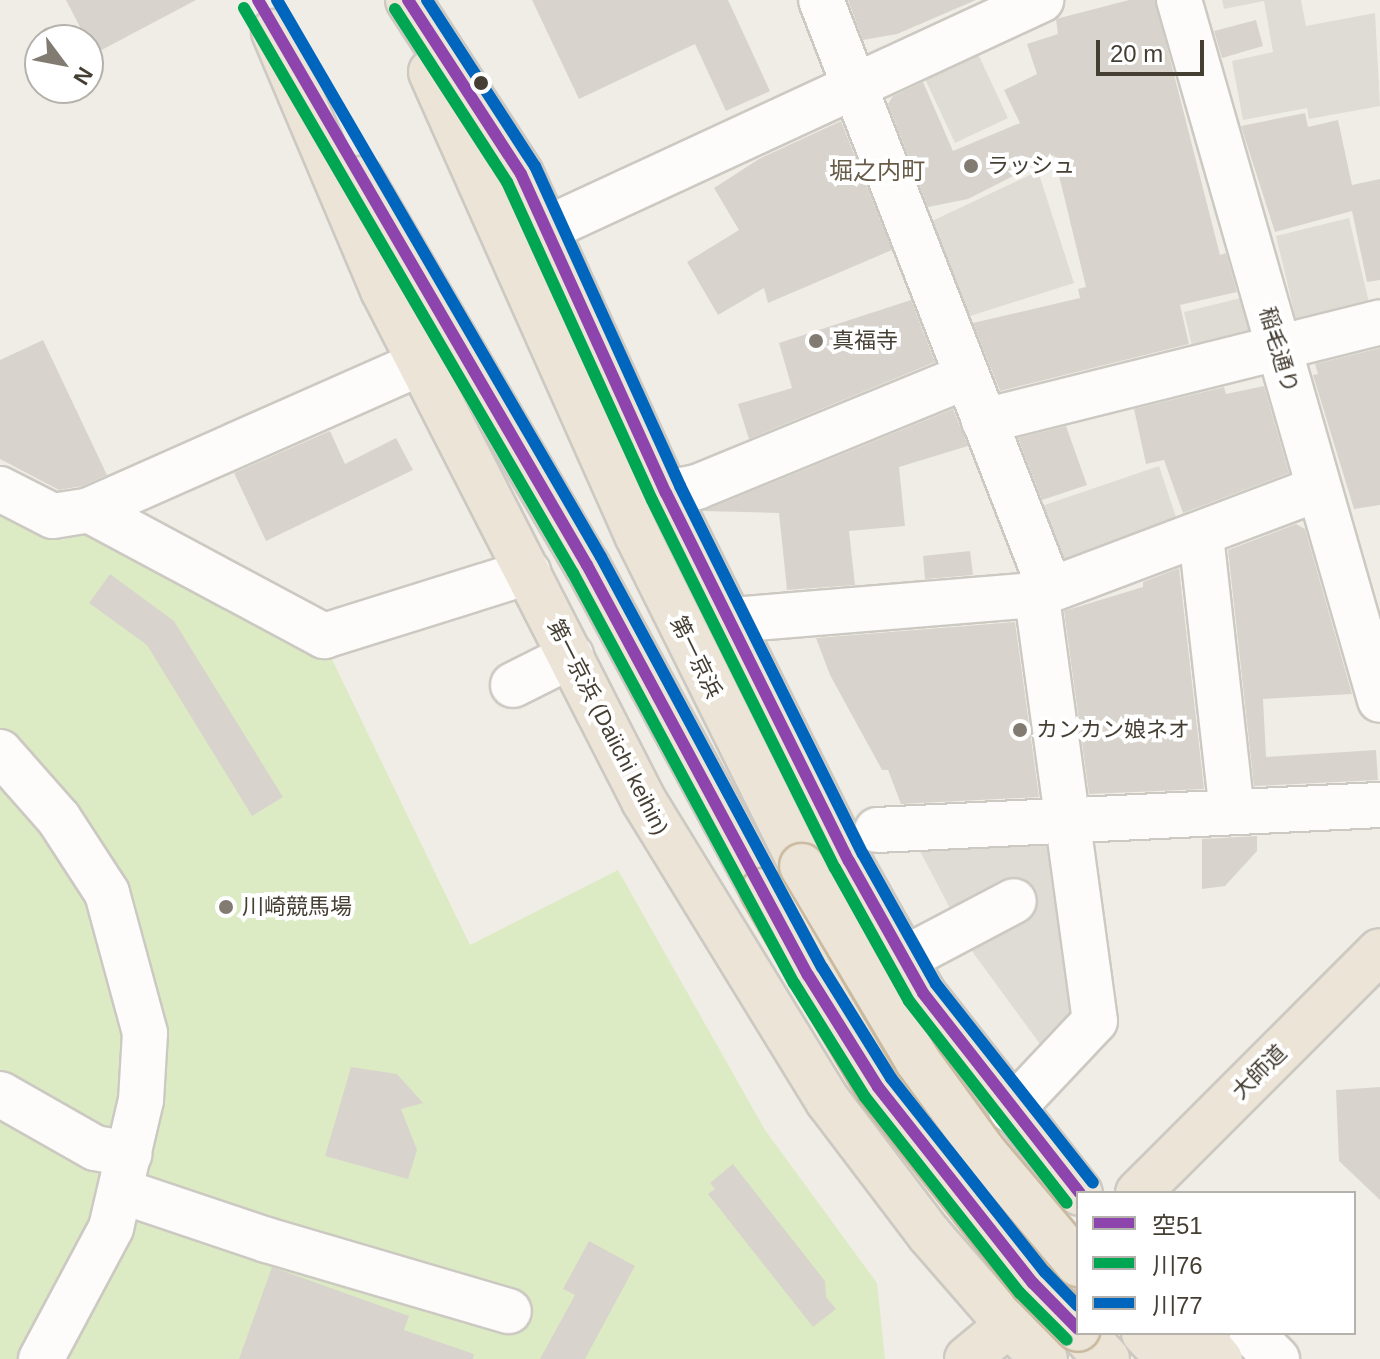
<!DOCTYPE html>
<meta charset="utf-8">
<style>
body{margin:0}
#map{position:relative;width:1380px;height:1359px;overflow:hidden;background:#f0ede6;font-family:Helvetica,"Noto Sans JP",sans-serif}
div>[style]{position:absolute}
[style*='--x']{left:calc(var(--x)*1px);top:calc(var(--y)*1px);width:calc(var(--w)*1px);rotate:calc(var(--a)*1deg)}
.green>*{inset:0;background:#dcebc4}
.parking>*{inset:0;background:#dfdcd6}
.building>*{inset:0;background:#d8d4cd}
.roads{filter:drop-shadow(2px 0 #ccc9c2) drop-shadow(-2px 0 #ccc9c2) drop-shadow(0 2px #ccc9c2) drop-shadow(0 -2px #ccc9c2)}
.minor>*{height:44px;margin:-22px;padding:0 22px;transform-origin:22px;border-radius:22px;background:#fdfcfb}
.highway>*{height:44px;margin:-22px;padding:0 22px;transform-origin:22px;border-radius:22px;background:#ece4d7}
.bridges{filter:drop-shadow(2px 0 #c9baa0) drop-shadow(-2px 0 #c9baa0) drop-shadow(0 2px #c9baa0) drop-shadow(0 -2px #c9baa0)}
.highway-bridge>*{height:44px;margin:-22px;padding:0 22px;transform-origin:22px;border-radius:22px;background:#ece4d7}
.bus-1>*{height:12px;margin:-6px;padding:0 6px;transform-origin:6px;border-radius:6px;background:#8e44ad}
.bus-2>*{height:12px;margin:-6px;padding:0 6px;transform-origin:6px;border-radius:6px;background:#00a651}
.bus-3>*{height:12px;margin:-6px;padding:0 6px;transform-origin:6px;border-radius:6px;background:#0065bd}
.dots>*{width:22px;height:22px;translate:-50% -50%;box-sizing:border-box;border:4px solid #fff;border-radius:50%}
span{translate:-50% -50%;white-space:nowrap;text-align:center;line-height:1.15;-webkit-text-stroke:8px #fff;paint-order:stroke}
.poi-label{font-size:22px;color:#453e33}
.left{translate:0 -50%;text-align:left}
.street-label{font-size:22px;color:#453e33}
.neighbourhood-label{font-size:24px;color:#685c49}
.legend{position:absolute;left:1076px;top:1191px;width:280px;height:144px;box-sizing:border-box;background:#fff;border:2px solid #b5b2ad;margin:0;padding:10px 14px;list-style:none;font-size:24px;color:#453e33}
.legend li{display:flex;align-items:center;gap:16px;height:40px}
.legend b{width:40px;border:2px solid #b5b2ad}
.north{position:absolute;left:24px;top:24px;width:80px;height:80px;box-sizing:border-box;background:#fff;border:2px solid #b5b2ad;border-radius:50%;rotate:122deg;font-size:22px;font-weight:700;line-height:32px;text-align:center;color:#453e33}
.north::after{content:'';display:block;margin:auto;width:28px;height:36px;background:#817b72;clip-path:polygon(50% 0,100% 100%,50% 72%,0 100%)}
.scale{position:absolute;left:1096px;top:40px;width:108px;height:36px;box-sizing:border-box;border:4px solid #453e33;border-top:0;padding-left:10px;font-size:24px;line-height:28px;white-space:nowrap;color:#453e33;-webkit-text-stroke:6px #fff;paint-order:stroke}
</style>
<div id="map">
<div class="green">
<i style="clip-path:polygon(0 508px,63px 540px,98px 526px,328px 651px,470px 945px,618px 870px,765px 1130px,877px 1283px,885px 1359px,0 1359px)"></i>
</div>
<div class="parking">
<i style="clip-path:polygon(1222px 0,1301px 0,1306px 26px,1375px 13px,1380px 106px,1309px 119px,1307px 108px,1243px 120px,1232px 61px,1273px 52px,1264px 1px,1224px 9px)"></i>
<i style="clip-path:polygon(978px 54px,1008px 118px,955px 143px,925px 79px)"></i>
<i style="clip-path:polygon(1038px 171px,1074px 283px,967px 317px,930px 222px)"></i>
<i style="clip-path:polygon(1349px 218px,1371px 311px,1298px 328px,1276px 236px)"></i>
<i style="clip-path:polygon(1245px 297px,1256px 344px,1195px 359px,1184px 312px)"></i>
<i style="clip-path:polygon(1159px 466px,1179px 526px,1067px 567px,1052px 557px,1033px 509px)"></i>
<i style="clip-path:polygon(1053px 829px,1082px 1019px,1048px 1055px,974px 954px,911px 834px)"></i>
</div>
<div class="building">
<i style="clip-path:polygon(66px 0,196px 0,94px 54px)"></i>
<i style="clip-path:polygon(532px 0,728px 0,770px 91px,726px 111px,695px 44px,579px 99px)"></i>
<i style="clip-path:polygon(848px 0,976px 0,897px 34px,863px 40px)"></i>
<i style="clip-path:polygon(1129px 0,1155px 0,1220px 255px,1226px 253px,1237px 292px,1180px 305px,1189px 344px,1000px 391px,973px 323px,1080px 298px,1078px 289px,1086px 287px,1054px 155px,968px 199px,928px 207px,888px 104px,893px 96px,923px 82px,953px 151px,1020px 123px,1004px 90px,1037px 74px,1027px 44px,1058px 34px,1056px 19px)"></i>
<i style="clip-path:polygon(1256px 20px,1263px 46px,1222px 58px,1214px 31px)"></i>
<i style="clip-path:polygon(1305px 113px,1308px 127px,1338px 120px,1352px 185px,1380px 179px,1380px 280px,1367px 282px,1352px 211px,1275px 232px,1241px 126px)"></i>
<i style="clip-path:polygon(841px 121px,892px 250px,768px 303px,764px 288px,718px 315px,687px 262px,739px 230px,714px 188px,759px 159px)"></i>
<i style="clip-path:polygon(911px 300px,935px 362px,749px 439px,738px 404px,792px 388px,779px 343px)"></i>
<i style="clip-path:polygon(43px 340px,107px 475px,82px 486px,59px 490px,0 459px,0 360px)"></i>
<i style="clip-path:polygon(1380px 348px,1380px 505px,1354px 509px,1313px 375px,1318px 374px,1315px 364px)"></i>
<i style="clip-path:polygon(1264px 386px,1289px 473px,1183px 513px,1164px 460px,1146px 464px,1134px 409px,1224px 387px,1226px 394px)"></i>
<i style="clip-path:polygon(953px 409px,968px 446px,899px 467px,905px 526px,849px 531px,855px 585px,787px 590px,779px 513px,703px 511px)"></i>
<i style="clip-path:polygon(1066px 426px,1087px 485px,1042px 500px,1018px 438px)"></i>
<i style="clip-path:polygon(330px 431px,345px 464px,396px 438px,413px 470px,266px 541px,234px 473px)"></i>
<i style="clip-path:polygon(1296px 524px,1305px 529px,1352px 694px,1263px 699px,1266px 757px,1376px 750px,1378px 780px,1254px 786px,1228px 550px)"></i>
<i style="clip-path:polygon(970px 551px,973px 575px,925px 579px,923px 556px)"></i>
<i style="clip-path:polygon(1179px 568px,1204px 789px,1089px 794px,1064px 611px,1143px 587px,1143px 582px)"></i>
<i style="clip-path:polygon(110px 574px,174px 621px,283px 797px,252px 816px,147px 645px,89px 603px)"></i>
<i style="clip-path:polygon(1015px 622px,1039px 797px,901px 804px,888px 770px,882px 770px,830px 675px,816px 638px)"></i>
<i style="clip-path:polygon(1257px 836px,1257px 851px,1225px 886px,1202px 889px,1202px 839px)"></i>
<i style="clip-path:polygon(351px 1067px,397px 1074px,423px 1103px,401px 1109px,417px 1150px,408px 1179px,325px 1156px)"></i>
<i style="clip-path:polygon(1380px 1087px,1380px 1200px,1339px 1161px,1336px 1090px)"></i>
<i style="clip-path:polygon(733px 1164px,825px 1281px,826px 1297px,836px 1309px,813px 1327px,708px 1194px,715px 1189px,710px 1183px)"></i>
<i style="clip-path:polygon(589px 1241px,635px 1266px,585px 1359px,540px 1359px,575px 1295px,563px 1289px)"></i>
<i style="clip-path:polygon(272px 1267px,409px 1316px,404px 1330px,474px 1354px,473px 1359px,239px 1359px)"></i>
</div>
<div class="roads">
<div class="minor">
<i style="--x:821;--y:0;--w:632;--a:68.75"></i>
<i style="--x:1179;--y:0;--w:728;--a:73.98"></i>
<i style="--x:544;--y:230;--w:548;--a:-24.83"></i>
<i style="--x:984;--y:421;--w:408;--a:-14"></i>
<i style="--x:0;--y:489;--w:59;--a:27"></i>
<i style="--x:53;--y:516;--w:36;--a:-9"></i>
<i style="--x:89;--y:510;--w:361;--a:-23.9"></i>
<i style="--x:666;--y:493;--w:32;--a:-11"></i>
<i style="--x:697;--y:487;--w:292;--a:-22.3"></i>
<i style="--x:89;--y:510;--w:267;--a:28.2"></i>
<i style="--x:324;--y:636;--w:214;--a:-17.4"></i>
<i style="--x:1201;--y:536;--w:277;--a:83.6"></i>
<i style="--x:731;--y:620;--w:307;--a:-4.7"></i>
<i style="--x:1037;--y:595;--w:300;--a:-20.7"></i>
<i style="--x:513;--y:685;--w:65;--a:-26.6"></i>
<i style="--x:0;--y:752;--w:89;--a:48.6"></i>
<i style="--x:59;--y:819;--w:88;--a:57"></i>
<i style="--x:107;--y:893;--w:145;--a:74.8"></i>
<i style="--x:145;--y:1033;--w:67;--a:93.4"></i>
<i style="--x:141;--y:1100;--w:131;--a:103.2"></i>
<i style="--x:111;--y:1228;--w:149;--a:118.1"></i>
<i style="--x:877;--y:830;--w:504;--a:-2.85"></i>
<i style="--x:904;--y:959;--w:124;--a:-27.8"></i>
<i style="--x:0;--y:1094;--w:109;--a:29.6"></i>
<i style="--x:95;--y:1148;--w:35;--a:10"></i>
<i style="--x:1011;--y:1110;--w:122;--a:-46.7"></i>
<i style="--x:1095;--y:1021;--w:430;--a:-97.8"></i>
<i style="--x:121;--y:1191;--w:154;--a:18.6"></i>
<i style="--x:267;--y:1240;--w:252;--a:16.4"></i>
<i style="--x:1251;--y:1333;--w:37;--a:45"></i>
</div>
<div class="highway">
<i style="--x:408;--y:0;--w:207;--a:57"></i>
<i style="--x:521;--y:174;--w:350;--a:65.6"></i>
<i style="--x:666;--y:493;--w:411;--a:63.6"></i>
<i style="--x:849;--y:861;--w:151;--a:60.7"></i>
<i style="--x:923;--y:993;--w:254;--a:51.9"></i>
<i style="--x:274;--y:32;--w:280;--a:67.1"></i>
<i style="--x:383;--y:290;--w:574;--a:62.94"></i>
<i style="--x:644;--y:801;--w:352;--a:58.5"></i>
<i style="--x:828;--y:1101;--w:167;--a:52.8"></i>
<i style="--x:929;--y:1234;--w:121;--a:49"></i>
<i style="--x:1008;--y:1325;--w:50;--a:42.6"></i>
<i style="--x:431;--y:72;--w:507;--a:66.01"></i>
<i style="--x:637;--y:535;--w:370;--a:63.5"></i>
<i style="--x:361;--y:179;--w:447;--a:59.7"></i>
<i style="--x:587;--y:565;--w:370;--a:61.6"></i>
<i style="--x:1138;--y:1193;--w:342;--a:-45"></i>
<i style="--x:1082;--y:1333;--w:36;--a:46"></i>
<i style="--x:1144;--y:1333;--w:36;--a:46"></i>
<i style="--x:1197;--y:1333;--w:35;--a:49"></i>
<i style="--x:967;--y:1359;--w:53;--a:-39.7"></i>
<i style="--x:1008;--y:1325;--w:100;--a:-45.8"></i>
</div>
</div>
<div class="bridges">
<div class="highway-bridge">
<i style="--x:802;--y:866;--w:226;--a:59.3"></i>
<i style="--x:917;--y:1060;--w:112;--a:54"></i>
<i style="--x:983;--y:1151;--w:148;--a:49.9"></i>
<i style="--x:763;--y:891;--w:227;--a:59.6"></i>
<i style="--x:878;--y:1087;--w:250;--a:51.7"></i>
<i style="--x:1033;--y:1283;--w:64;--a:45.6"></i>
</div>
</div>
<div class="bus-1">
<i style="--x:258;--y:0;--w:654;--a:59.79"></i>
<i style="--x:587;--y:565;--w:466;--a:61.7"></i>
<i style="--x:808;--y:975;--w:132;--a:58"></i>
<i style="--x:878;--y:1087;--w:250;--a:51.7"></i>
<i style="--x:1033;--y:1283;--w:64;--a:45.6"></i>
<i style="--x:408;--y:0;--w:207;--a:57"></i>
<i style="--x:521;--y:174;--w:350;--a:65.6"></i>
<i style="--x:666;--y:493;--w:411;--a:63.6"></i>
<i style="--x:849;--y:861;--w:151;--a:60.7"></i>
<i style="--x:923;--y:993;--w:254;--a:51.9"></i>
</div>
<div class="bus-2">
<i style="--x:244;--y:8;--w:654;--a:59.79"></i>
<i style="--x:573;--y:573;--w:466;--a:61.7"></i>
<i style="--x:794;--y:983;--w:134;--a:58.1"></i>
<i style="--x:865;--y:1097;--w:250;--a:51.7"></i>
<i style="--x:1020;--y:1293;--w:66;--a:45"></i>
<i style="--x:395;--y:9;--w:206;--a:57.1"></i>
<i style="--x:507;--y:182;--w:349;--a:65.5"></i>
<i style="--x:652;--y:500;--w:411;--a:63.6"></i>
<i style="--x:835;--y:868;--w:152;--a:60.9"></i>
<i style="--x:909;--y:1001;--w:256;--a:52"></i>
</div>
<div class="bus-3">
<i style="--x:277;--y:0;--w:644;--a:59.81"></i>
<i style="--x:601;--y:557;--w:466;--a:61.7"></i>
<i style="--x:822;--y:967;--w:131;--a:58.1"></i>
<i style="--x:891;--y:1078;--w:248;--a:51.6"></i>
<i style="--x:1045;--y:1272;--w:47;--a:45.9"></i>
<i style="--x:427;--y:0;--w:198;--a:57"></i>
<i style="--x:535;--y:166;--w:351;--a:65.6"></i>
<i style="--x:680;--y:486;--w:411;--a:63.6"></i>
<i style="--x:863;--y:854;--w:149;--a:60.7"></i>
<i style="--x:936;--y:984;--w:253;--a:51.7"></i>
</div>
<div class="dots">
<i style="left:481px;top:83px;background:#453e33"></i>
<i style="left:971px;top:166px;background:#817b72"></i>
<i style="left:816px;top:341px;background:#817b72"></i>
<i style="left:1020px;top:730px;background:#817b72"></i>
<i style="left:226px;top:907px;background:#817b72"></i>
</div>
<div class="poi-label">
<span class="left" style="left:987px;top:166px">ラッシュ</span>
<span class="left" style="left:832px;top:341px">真福寺</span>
<span class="left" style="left:1036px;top:730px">カンカン娘ネオ</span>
<span class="left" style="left:242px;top:907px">川崎競馬場</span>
</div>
<div class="street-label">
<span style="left:1279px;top:350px;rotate:74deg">稲毛通り</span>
<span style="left:696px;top:657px;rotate:64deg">第一京浜</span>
<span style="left:608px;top:727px;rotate:63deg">第一京浜 (Daiichi keihin)</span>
<span style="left:1259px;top:1072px;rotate:-45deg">大師道</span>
</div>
<div class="neighbourhood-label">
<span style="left:877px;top:171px">堀之内町</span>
</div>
<ul class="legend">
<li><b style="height:10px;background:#8e44ad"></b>空51</li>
<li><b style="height:10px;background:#00a651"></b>川76</li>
<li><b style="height:10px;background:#0065bd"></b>川77</li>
</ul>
<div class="north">N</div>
<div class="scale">20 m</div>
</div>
